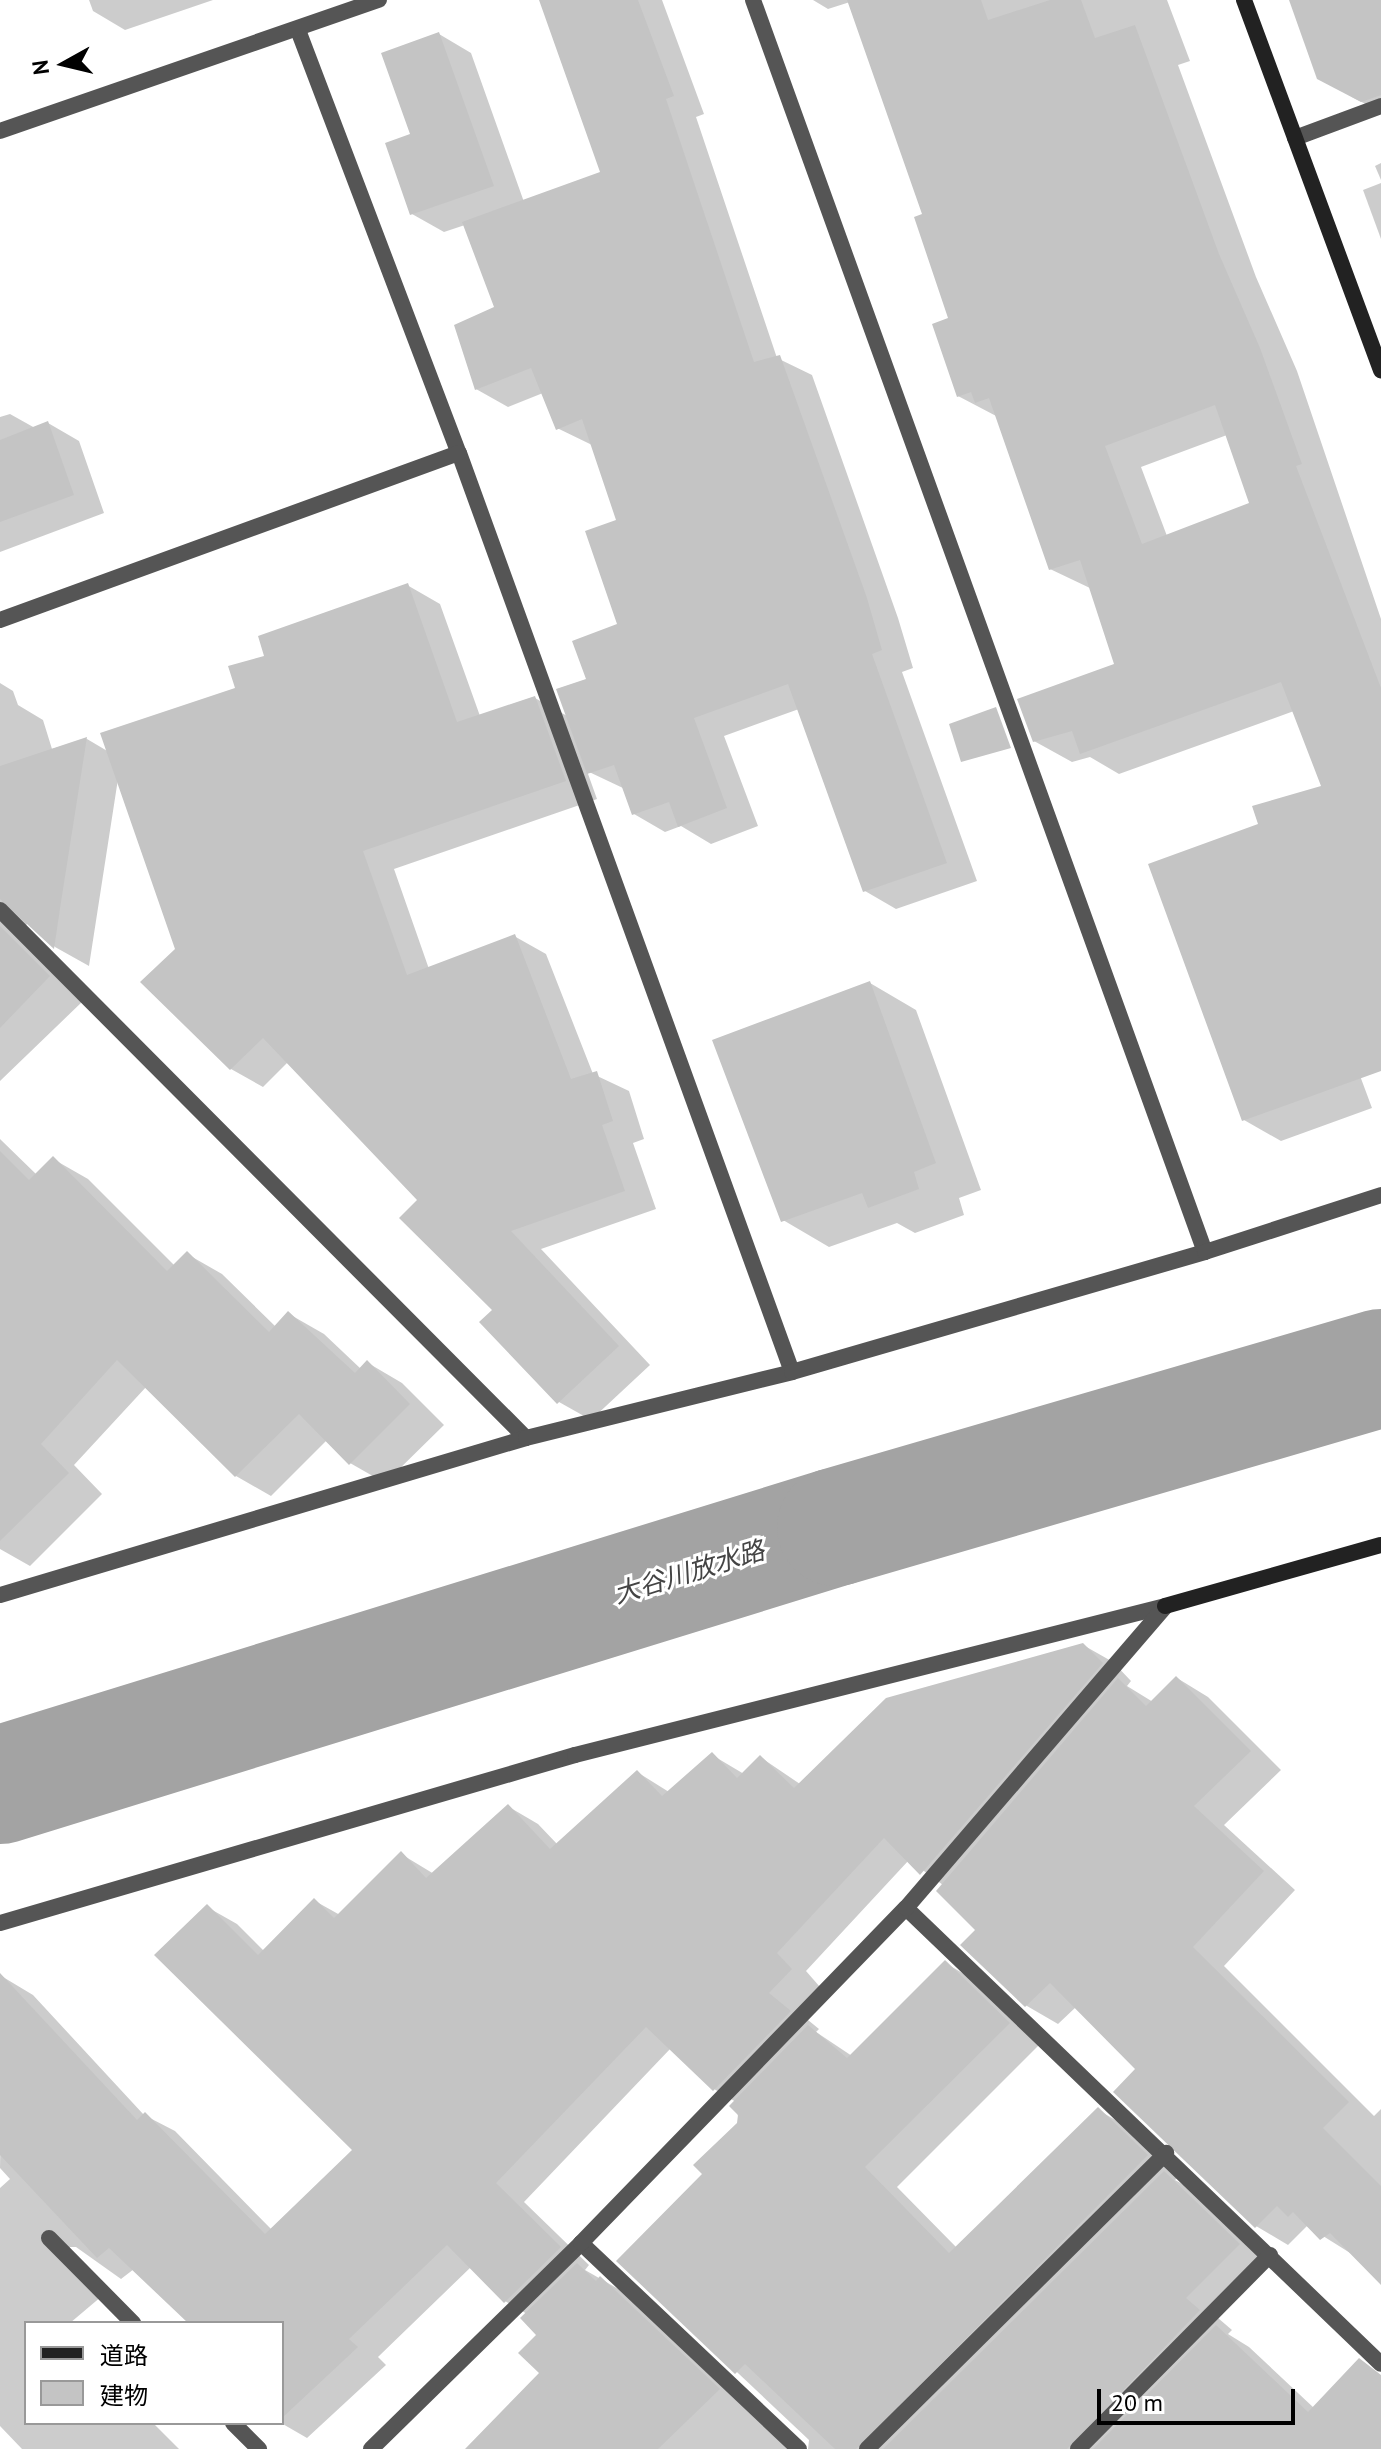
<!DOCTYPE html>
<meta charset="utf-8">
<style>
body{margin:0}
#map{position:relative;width:1381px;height:2449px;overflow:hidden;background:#fff;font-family:"PT Sans","Noto Sans JP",sans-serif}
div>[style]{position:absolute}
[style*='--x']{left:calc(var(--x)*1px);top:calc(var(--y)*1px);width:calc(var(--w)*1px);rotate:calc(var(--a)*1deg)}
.shadow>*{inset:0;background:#0003}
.river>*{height:118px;margin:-59px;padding:0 59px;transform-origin:59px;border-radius:59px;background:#a3a3a3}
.building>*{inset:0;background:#c4c4c4}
.street>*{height:16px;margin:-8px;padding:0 8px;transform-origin:8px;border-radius:8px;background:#555}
.secondary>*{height:16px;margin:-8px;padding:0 8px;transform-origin:8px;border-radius:8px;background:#222}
span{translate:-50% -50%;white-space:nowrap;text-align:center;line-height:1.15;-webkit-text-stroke:6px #fff;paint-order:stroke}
.water-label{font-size:26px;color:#444;font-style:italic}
.legend{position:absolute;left:24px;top:2321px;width:260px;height:104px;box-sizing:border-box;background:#fff;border:2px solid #999;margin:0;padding:10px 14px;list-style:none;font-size:24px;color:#000}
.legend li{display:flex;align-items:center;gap:16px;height:40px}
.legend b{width:40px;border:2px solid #999}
.north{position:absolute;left:24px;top:24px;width:80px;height:80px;-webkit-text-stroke:6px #fff;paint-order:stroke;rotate:262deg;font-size:22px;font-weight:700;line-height:32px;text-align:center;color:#000}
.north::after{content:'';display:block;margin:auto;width:28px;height:36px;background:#000;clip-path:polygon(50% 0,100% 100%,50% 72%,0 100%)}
.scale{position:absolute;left:1097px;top:2389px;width:198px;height:36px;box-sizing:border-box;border:4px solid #000;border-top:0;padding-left:10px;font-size:24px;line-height:28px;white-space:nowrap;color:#000;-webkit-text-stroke:6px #fff;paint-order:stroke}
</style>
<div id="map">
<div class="shadow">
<i style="clip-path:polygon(89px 0,213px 0,125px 30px,93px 11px)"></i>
<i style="clip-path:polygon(541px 0,662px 0,704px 114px,696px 117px,777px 358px,812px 375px,898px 618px,913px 668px,902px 672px,977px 881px,896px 909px,865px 891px,799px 709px,724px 736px,758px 826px,711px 844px,681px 826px,665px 832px,634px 814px,625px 789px,587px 771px,597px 799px,394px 869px,429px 969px,514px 936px,546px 954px,593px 1074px,629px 1091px,644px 1139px,633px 1143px,656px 1209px,541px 1249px,650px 1365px,591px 1420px,559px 1402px,419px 1200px,288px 1062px,263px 1087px,231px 1069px,177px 949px,118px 779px,89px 966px,55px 947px,30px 921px,23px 928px,83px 1001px,0 1081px,0 683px,13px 691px,18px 705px,43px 720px,52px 749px,87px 739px,109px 752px,237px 689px,266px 657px,407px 585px,440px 604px,480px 716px,535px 698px,569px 717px,620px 625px,618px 521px,592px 445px,557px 428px,543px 393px,508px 407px,476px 389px,497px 308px,465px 225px,444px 232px,412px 214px,412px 135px,439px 34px,471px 53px,524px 202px,602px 173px)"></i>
<i style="clip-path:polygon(evenodd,813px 0,1167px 0,1190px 61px,1178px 65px,1256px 277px,1297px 371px,1381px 619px,1381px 986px,1333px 1003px,1372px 1108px,1281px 1141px,1244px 1120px,1261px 826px,1323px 788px,1294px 711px,1119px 774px,1090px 757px,1072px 762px,1034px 741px,1117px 665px,1092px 589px,1050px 569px,998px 417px,958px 396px,951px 319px,924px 216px,850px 2px,828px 9px,813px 0,1227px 435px,1251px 504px,1167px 536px,1141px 467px,1227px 435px)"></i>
<i style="clip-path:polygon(1291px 0,1381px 0,1381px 112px,1352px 97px)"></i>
<i style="clip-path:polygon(1381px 163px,1381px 180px,1375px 166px)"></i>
<i style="clip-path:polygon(1381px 183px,1381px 239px,1363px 190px)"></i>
<i style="clip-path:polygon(10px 414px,35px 428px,48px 423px,79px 441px,104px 513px,0 552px,0 417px)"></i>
<i style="clip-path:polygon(870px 983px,916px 1010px,981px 1190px,959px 1198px,964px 1215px,915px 1233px,897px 1223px,829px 1247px,783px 1220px)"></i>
<i style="clip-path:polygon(0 1139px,37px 1175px,53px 1159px,88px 1179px,175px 1266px,187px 1254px,222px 1274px,276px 1327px,289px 1314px,324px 1334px,361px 1369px,368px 1363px,402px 1383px,444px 1425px,385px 1483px,350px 1463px,327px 1440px,271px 1496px,236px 1476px,147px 1386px,74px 1465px,102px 1494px,30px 1566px,0 1549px)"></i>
<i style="clip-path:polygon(1083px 1645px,1113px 1662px,1131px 1681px,1127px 1686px,1153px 1702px,1177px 1678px,1208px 1697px,1281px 1770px,1224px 1825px,1295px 1890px,1224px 1966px,1374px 2116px,1381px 2109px,1381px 2283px,1355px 2256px,1307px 2226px,1288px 2245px,1256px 2226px,1138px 2069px,1076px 2007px,1058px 2024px,1027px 2006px,963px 1945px,977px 1930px,943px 1885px,909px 1860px,806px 1971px,820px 1987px,797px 2011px,819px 2029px,816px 2032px,852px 2056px,945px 1963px,978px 1982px,1041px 2043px,897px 2187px,957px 2248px,1098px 2110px,1131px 2129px,1180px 2175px,1175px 2180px,1197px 2192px,1271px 2264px,1218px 2318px,1232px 2330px,1228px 2334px,1249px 2347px,1314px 2408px,1381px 2403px,1381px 2449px,808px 2449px,809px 2440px,619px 2261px,705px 2174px,739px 2124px,736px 2102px,714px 2089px,671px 2048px,524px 2202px,589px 2265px,585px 2270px,634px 2298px,794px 2449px,468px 2449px,542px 2373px,539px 2335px,527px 2314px,505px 2301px,471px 2267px,378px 2357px,386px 2365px,307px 2438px,281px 2423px,282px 2323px,191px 2323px,134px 2269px,121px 2279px,76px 2247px,70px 2247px,70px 2264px,102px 2296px,70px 2323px,26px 2323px,26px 2423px,153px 2423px,179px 2449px,22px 2449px,0 2426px,0 2188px,10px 2179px,0 2168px,3px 1977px,33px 1995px,144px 2115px,175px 2131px,272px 2230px,355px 2150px,207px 1907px,237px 1924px,264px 1951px,315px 1901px,340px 1915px,401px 1854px,434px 1874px,509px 1807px,538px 1824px,558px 1845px,637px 1772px,669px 1792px,712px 1755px,744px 1774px,760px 1757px,800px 1784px)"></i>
</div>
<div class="river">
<i style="--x:0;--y:1785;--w:875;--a:-17.15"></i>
<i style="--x:836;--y:1527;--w:568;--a:-16.26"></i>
</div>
<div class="building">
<i style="clip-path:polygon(539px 0,638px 0,674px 96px,666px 99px,754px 362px,780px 355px,867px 598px,882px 650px,872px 654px,947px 863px,863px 892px,788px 684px,694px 718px,727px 808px,678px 827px,669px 802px,632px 815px,614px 765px,587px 774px,556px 689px,586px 679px,572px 641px,617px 624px,585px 531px,616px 520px,582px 419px,556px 430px,531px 368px,475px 390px,454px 325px,494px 307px,462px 222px,600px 172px)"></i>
<i style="clip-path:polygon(evenodd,847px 0,981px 0,988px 20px,1050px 0,1081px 0,1095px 38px,1135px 25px,1219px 254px,1260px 348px,1302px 464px,1296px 466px,1381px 688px,1381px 1071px,1242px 1121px,1148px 864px,1258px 824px,1252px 806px,1321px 786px,1281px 682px,1080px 754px,1072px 731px,1033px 742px,1017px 699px,1114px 664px,1080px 560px,1049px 570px,989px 398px,975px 403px,971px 392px,957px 397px,932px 324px,948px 318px,914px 217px,922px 214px,847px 0,1215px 405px,1249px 503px,1142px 544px,1105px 446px,1215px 405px)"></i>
<i style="clip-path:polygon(1289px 0,1381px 0,1381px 95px,1361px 102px,1317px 79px)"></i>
<i style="clip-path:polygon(439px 32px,494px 186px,410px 215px,385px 143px,410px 134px,381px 53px)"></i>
<i style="clip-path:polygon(48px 421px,74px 495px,0 522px,0 440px)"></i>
<i style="clip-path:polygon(408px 583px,457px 722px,535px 696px,566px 781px,363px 851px,407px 975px,515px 934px,571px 1079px,597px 1071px,613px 1121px,602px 1125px,625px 1191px,511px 1231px,619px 1346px,557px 1404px,479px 1322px,492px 1310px,399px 1218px,417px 1200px,263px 1038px,230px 1070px,140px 982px,175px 949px,100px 733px,235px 688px,228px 666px,264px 656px,258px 636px)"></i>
<i style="clip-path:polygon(996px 707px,1011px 748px,961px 762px,949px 724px)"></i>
<i style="clip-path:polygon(87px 737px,61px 902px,54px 949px,0 899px,0 766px)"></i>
<i style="clip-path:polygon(0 926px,50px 976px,0 1028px)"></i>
<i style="clip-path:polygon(870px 981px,936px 1163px,914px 1172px,919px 1189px,868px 1208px,862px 1193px,781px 1222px,712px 1040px)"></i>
<i style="clip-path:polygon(0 1151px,29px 1180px,53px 1156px,167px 1271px,187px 1251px,269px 1332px,288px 1311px,355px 1373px,367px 1360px,410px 1404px,349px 1465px,299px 1414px,235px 1477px,117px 1360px,41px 1444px,69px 1473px,0 1541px)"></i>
<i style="clip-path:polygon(1083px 1643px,1103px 1663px,920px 1875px,884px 1838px,777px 1953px,792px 1969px,769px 1993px,791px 2011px,713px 2091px,646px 2027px,496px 2183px,561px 2247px,504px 2303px,447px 2245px,349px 2339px,358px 2347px,282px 2418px,282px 2323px,188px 2323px,109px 2248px,97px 2258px,0 2155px,0 1973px,137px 2120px,145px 2112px,265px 2234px,352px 2150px,154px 1955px,207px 1904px,258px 1955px,314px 1898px,334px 1918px,401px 1851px,426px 1878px,508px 1804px,550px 1849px,637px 1770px,662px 1796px,712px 1752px,737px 1778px,760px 1755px,794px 1788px,886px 1698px)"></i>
<i style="clip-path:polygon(1176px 1676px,1251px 1751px,1194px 1806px,1264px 1871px,1193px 1947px,1349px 2102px,1323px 2128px,1381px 2186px,1381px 2285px,1330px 2233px,1320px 2240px,1293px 2212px,1288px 2217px,1277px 2206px,1255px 2228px,1113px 2092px,1135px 2069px,1050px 1983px,1025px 2007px,960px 1945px,975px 1930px,936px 1891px,1118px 1678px,1146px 1706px)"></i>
<i style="clip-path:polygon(945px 1960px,1010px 2023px,865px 2167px,949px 2253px,1098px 2107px,1148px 2155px,856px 2449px,835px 2449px,745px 2364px,735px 2374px,616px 2261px,702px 2174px,693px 2165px,737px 2123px,738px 2115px,729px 2106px,808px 2025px,847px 2058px)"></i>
<i style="clip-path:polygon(1164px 2171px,1240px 2244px,1186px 2298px,1200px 2310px,1067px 2449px,883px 2449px)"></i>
<i style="clip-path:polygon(577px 2263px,596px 2281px,600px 2276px,720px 2389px,658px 2449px,465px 2449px,539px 2373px,518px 2353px,536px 2335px,520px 2318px)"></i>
<i style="clip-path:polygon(1216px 2325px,1308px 2412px,1359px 2358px,1381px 2375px,1381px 2449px,1093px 2449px)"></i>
</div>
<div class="street">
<i style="--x:753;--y:0;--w:1331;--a:70.15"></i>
<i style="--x:298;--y:30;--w:453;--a:69.2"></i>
<i style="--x:459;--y:453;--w:977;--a:70.08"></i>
<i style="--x:0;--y:131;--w:401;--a:-19.1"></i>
<i style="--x:1295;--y:138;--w:92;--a:-20.4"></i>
<i style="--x:0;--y:620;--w:488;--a:-20"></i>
<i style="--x:0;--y:910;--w:745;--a:45.11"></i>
<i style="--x:0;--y:1595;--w:549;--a:-16.62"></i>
<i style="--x:526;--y:1438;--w:274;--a:-13.9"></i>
<i style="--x:792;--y:1372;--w:430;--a:-16.2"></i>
<i style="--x:1205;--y:1252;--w:185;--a:-17.9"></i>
<i style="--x:906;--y:1908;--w:658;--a:43.83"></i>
<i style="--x:0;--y:1923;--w:599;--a:-16.29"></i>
<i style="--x:575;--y:1755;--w:609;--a:-14.17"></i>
<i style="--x:49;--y:2238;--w:120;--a:45.3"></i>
<i style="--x:581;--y:2243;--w:300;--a:43.4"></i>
<i style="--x:233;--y:2423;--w:37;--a:45"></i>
<i style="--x:371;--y:2449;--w:294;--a:-44.4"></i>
<i style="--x:581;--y:2243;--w:467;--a:-45.9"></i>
<i style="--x:906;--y:1908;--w:397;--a:-49.3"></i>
<i style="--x:867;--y:2449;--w:421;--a:-44.7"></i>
<i style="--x:1078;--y:2449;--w:273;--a:-45.3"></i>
</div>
<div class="secondary">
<i style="--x:1244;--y:0;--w:395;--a:69.7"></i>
<i style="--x:1165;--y:1606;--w:224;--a:-15.8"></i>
</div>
<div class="water-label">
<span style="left:689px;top:1572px;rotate:-17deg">大谷川放水路</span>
</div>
<ul class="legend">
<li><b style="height:10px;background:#222"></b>道路</li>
<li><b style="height:22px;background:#c4c4c4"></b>建物</li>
</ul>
<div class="north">N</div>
<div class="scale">20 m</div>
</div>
